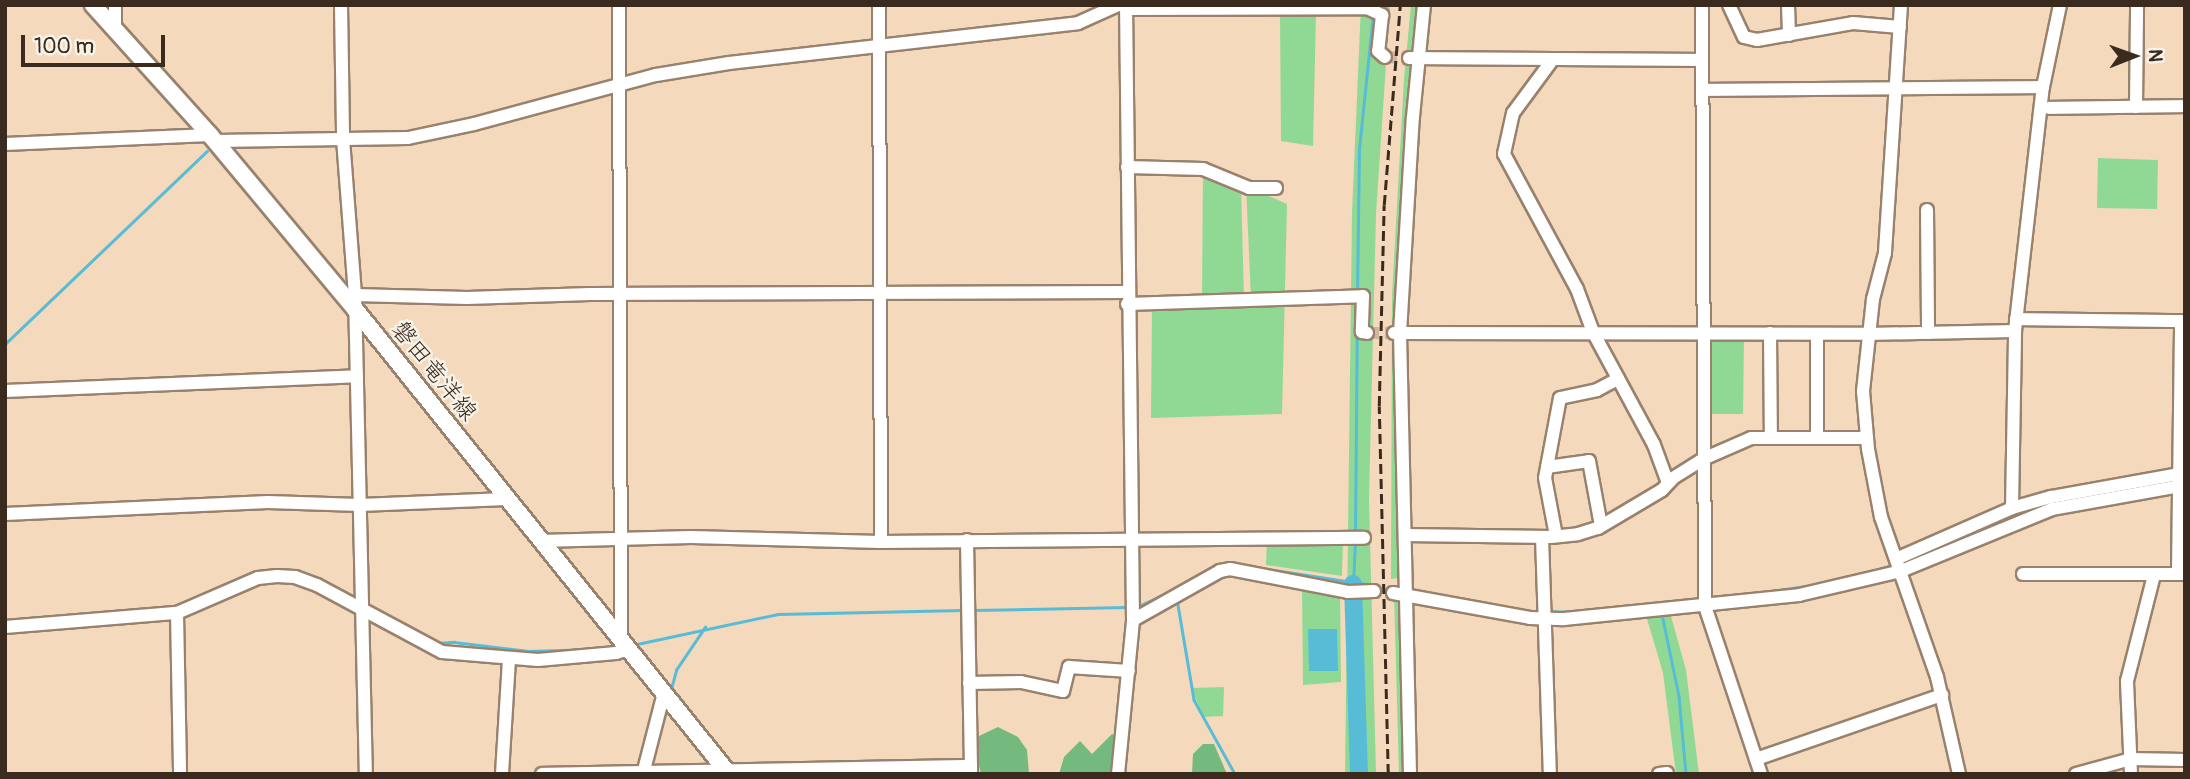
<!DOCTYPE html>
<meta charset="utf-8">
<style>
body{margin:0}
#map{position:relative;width:2190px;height:779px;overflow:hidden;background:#f4d9bc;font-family:Pangolin,"Klee One",sans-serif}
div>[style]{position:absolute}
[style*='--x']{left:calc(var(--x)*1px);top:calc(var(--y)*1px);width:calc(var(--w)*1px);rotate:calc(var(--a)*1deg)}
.green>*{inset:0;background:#90d994}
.forest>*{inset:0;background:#74b97e}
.water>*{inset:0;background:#58bcd6}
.stream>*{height:2.5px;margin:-1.25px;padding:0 1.25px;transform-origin:1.25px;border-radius:1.25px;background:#58bcd6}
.river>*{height:18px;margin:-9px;padding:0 9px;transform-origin:9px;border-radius:9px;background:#58bcd6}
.minor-tunnel>*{height:12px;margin-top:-6px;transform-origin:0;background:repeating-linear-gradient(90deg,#cfb69c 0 12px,transparent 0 18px)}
.roads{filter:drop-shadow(2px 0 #98826d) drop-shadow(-2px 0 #98826d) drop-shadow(0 2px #98826d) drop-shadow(0 -2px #98826d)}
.minor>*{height:12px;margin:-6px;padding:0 6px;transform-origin:6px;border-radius:6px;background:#fff}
.major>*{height:16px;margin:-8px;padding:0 8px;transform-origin:8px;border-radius:8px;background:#fff}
.rail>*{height:2.5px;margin-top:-1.25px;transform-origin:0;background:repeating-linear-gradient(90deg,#3b2a1e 0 10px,transparent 0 15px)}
span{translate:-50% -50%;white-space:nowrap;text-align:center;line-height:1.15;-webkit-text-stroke:5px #f7f3e8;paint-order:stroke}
.street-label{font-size:24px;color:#3b2a1e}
.frame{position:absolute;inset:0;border:7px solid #3b2a1e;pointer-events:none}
.north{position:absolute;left:2099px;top:21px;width:70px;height:70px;-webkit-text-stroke:5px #f7f3e8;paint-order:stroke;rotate:89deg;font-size:19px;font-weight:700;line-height:28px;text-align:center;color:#3b2a1e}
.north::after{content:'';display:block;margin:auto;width:24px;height:32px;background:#3b2a1e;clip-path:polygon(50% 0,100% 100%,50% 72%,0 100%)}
.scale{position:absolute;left:21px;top:35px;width:144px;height:32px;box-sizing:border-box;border:4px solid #3b2a1e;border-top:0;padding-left:9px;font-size:21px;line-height:24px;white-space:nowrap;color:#3b2a1e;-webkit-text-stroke:5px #f7f3e8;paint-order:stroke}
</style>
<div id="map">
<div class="green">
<i style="clip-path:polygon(1361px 5px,1390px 5px,1376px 214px,1369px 498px,1376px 774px,1345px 774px,1352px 213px)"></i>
<i style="clip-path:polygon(1411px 5px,1424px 5px,1401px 331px,1405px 577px,1391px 579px,1392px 296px,1404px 79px)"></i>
<i style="clip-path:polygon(1280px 12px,1316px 12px,1313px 146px,1281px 141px)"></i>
<i style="clip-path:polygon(2098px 158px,2158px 160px,2157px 209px,2097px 208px)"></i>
<i style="clip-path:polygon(1203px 169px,1241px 185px,1244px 300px,1251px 299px,1246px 186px,1287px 204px,1282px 414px,1151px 418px,1152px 303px,1202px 301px)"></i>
<i style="clip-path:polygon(1710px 333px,1744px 337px,1743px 414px,1708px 414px)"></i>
<i style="clip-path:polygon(1267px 539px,1343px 539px,1342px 576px,1266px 565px)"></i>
<i style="clip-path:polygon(1302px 583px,1340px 590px,1341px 682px,1303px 685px)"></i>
<i style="clip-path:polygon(1394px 593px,1405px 596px,1410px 774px,1399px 774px)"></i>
<i style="clip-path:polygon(1669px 609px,1686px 670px,1699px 774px,1676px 774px,1663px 673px,1645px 612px)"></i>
<i style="clip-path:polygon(1224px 687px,1223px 716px,1202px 717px,1192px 688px)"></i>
</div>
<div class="forest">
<i style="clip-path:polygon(998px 727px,1018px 737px,1027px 750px,1029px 774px,981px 774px,976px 753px,977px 737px)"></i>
<i style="clip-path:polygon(1112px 734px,1119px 738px,1113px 774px,1059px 774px,1064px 757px,1080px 741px,1092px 754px)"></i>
<i style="clip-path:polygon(1203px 744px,1214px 744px,1227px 774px,1192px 774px,1193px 754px)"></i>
</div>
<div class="water">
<i style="clip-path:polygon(1308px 629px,1337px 629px,1338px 671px,1309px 671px)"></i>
</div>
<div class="stream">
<i style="--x:418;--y:142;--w:49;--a:-11.8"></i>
<i style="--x:348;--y:145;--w:25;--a:0"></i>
<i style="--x:1357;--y:293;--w:144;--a:-89.2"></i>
<i style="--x:1359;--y:149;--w:136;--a:-84.1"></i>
<i style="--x:5;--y:344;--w:279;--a:-43.7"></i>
<i style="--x:1355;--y:535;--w:235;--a:-89.5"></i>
<i style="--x:1917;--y:556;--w:115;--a:-23"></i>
<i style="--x:1236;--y:564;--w:137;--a:8.8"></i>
<i style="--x:1870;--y:572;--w:25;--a:-18"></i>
<i style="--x:1353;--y:584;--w:43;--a:-87.3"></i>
<i style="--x:1410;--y:589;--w:36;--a:11"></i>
<i style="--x:1757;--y:593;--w:64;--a:-8.1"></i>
<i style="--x:1177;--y:599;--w:102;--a:80.4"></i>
<i style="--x:1194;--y:700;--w:85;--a:61"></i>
<i style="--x:1684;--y:601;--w:14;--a:-8"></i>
<i style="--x:1137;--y:607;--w:38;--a:-25"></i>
<i style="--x:973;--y:610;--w:154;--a:-1.1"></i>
<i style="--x:1524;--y:611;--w:18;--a:0"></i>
<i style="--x:1548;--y:611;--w:25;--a:2"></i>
<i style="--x:1662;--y:614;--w:84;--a:78.3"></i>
<i style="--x:1679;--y:696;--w:78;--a:84.9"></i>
<i style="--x:9;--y:621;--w:81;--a:-4.9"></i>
<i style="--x:438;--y:643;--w:16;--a:-4"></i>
<i style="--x:454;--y:642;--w:75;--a:6.9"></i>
<i style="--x:528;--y:651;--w:68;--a:-1.7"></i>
<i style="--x:637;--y:644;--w:144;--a:-12"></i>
<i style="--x:778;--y:614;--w:185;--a:-1.2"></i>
<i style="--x:671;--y:689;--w:20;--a:-75"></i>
<i style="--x:676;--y:670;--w:52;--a:-56"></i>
</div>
<div class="river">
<i style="--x:1353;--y:584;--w:190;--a:88.2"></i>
</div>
<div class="minor-tunnel">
<i style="--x:1385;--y:57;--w:24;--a:2"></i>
<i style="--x:1367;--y:333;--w:26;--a:0"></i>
</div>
<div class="roads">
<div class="minor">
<i style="--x:115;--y:5;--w:24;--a:90"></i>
<i style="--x:341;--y:5;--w:134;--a:89.1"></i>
<i style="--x:343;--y:139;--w:156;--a:85.6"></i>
<i style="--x:355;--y:295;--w:479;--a:88.7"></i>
<i style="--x:619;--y:5;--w:636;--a:89.82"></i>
<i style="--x:879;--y:5;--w:537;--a:89.79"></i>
<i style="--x:1702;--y:5;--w:601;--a:89.71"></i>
<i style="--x:1705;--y:606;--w:177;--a:71.6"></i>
<i style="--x:1729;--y:5;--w:35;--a:65"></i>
<i style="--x:1744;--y:37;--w:13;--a:13"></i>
<i style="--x:1757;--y:40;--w:97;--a:-10"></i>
<i style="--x:1853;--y:23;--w:47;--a:4.9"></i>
<i style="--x:1788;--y:5;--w:30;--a:88"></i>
<i style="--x:1901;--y:5;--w:249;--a:93.7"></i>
<i style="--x:1885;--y:253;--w:48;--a:104.6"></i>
<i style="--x:1873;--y:299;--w:93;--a:96.2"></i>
<i style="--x:1863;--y:391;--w:58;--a:85.1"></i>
<i style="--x:1868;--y:449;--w:69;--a:79.2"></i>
<i style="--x:1881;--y:517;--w:170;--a:70.7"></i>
<i style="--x:1937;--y:677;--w:99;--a:77.2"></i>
<i style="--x:1126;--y:9;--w:241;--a:-0.2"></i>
<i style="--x:1367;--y:8;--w:17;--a:25"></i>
<i style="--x:1382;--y:15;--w:36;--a:96"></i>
<i style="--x:1378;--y:51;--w:9;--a:41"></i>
<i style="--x:1409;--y:58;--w:293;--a:0.4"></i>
<i style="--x:1553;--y:59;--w:67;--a:126.5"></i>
<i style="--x:1513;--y:113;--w:42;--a:102.4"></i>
<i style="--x:1504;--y:154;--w:153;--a:61.6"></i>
<i style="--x:1577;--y:289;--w:46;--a:69.6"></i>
<i style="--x:1593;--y:332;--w:128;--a:61.6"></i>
<i style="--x:1654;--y:445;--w:40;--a:69.8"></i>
<i style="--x:1702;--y:90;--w:341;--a:-0.5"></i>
<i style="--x:2136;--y:107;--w:102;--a:-89.4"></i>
<i style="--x:2049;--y:108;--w:136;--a:-0.8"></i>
<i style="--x:216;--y:141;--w:192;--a:-0.9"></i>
<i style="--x:408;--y:138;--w:67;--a:-12"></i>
<i style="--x:474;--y:124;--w:188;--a:-15.1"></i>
<i style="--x:656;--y:75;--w:74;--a:-9.3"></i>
<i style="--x:729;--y:63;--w:351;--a:-6.5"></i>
<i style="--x:1078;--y:23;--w:44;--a:-24.2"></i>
<i style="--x:5;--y:144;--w:205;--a:-2.5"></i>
<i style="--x:1127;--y:167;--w:76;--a:1.5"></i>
<i style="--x:1203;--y:169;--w:50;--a:22.4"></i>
<i style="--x:1249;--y:188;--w:27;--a:0"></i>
<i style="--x:1927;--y:210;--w:123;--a:89.5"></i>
<i style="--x:355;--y:295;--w:112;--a:1.5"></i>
<i style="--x:467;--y:298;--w:123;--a:-1.9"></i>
<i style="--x:590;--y:294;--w:537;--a:-0.21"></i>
<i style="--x:1127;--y:304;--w:236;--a:-1.9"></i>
<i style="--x:1363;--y:296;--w:36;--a:92"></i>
<i style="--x:1362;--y:332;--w:5;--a:11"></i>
<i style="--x:2016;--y:319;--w:169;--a:0.7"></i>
<i style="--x:1394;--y:333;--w:474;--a:0.1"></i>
<i style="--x:1868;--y:334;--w:147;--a:-1.2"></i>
<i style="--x:1770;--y:333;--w:105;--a:89.5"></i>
<i style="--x:1817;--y:334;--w:104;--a:90"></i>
<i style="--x:5;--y:391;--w:352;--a:-2.4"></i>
<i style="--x:1547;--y:467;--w:42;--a:-8.1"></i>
<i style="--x:1589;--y:461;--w:66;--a:79.5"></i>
<i style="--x:2012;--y:508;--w:177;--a:-89"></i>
<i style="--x:2015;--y:331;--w:246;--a:-83.5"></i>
<i style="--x:2043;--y:87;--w:84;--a:-78.3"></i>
<i style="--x:5;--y:514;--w:263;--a:-2.6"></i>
<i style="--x:268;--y:502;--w:92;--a:1.9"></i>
<i style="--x:360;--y:505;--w:146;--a:-2.4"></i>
<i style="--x:1405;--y:535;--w:146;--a:0.8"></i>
<i style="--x:1551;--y:537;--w:27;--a:-6"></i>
<i style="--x:1578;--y:534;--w:21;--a:-17"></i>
<i style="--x:1598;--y:528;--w:74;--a:-30.7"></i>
<i style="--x:1662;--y:490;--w:16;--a:-47"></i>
<i style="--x:1673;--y:478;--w:36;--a:-32"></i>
<i style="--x:1703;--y:459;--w:52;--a:-23.6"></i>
<i style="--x:1751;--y:438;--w:116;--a:0"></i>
<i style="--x:1556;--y:536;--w:59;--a:-100.7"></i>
<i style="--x:1545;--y:478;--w:81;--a:-79.4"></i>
<i style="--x:1560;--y:398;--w:38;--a:-12"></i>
<i style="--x:1597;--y:390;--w:24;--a:-28"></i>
<i style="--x:1542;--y:537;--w:237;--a:88.1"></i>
<i style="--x:967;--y:540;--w:234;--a:89"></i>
<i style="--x:540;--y:541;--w:151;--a:-1.5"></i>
<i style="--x:691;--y:537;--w:190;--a:1.5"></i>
<i style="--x:881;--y:542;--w:483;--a:-0.5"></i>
<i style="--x:1896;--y:559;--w:127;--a:-23.7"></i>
<i style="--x:2012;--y:508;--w:41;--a:-15.8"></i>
<i style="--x:2051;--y:497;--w:136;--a:-10.2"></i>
<i style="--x:2023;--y:574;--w:161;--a:0"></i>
<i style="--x:2178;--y:574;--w:253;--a:-89.3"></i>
<i style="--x:1393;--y:593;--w:139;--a:10.3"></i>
<i style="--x:1530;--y:618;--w:34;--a:2"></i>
<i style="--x:1564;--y:619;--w:236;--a:-5.8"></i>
<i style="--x:1799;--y:595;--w:105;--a:-13.2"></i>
<i style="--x:1901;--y:571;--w:163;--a:-22.3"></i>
<i style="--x:2052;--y:509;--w:135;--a:-10.2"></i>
<i style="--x:177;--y:613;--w:161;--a:88.9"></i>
<i style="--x:1133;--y:620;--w:100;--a:-29.4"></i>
<i style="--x:1220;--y:571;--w:10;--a:-11"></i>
<i style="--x:1230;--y:569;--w:120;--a:11"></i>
<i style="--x:1348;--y:592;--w:26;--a:-2"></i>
<i style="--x:5;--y:627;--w:173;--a:-4.7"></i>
<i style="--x:177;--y:613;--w:88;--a:-23.4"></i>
<i style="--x:258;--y:578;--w:19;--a:-6"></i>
<i style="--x:277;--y:576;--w:18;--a:3"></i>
<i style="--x:295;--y:577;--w:23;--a:20"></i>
<i style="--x:317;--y:585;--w:142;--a:28.2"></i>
<i style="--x:442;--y:652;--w:96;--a:4.8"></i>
<i style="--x:538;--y:660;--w:78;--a:-5.1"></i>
<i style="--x:616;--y:653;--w:13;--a:-18"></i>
<i style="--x:969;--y:683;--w:52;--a:-1.1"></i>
<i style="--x:1021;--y:682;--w:43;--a:12.1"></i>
<i style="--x:1063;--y:691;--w:25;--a:-76"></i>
<i style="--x:1069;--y:667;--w:60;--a:3.8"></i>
<i style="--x:1756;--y:759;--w:197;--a:-19"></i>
<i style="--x:502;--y:774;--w:115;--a:-86.5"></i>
<i style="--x:542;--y:774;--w:429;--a:-1.1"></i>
<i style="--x:643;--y:774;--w:84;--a:-75.5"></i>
<i style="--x:1118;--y:774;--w:155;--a:-84.4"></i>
<i style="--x:1133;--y:620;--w:615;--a:-90.65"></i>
<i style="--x:1410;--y:774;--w:441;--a:-91.3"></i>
<i style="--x:1400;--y:333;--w:216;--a:-86.6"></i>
<i style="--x:1413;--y:117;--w:113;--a:-84.4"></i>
<i style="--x:1659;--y:774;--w:8;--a:-7"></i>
<i style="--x:2076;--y:774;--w:57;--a:-15.3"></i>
<i style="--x:2131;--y:759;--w:54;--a:1.1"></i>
<i style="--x:2131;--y:774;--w:93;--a:-92.5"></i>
<i style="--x:2127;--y:681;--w:109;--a:-75.7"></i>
</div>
<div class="major">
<i style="--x:93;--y:5;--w:175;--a:48"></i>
<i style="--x:210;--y:135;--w:226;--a:50.2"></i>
<i style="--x:355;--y:309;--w:597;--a:51.19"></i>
</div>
</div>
<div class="rail">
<i style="--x:1388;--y:774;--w:368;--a:-91.4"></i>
<i style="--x:1379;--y:406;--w:201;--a:-88.6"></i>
<i style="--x:1384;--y:205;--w:201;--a:-85.4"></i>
</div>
<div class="street-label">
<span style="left:434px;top:371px;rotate:51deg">磐田竜洋線</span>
</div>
<div class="frame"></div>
<div class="north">N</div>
<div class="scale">100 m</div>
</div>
